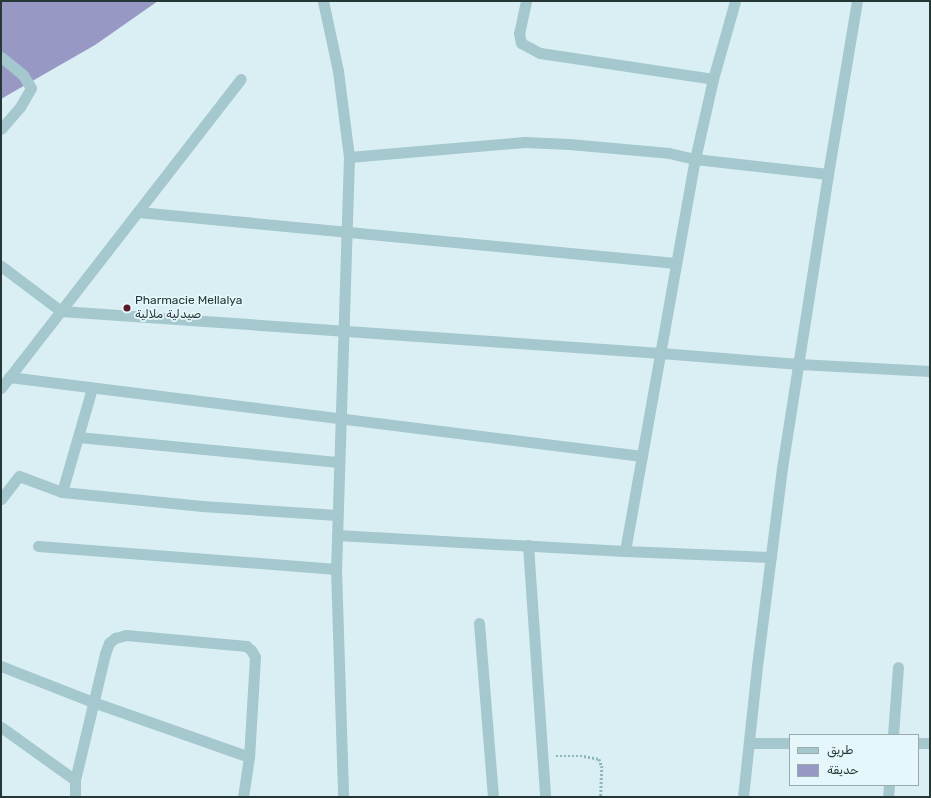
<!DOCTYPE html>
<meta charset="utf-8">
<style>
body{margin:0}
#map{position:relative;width:931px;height:798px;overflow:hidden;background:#d9eff4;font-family:Rubik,"Noto Sans Arabic",sans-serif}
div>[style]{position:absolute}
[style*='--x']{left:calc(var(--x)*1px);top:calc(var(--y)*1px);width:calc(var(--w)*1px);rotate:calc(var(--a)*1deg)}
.green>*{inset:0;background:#9898c4}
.path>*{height:2.5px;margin-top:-1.25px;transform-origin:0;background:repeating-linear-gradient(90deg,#8eb5b9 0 2px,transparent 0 4px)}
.minor>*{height:11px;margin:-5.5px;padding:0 5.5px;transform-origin:5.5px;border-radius:5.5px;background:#a4c8cd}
.dots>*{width:11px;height:11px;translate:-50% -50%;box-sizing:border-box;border:2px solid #e6f7fb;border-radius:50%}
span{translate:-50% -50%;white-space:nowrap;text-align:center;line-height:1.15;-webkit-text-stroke:3.5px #e6f7fb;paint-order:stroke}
.poi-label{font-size:12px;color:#263737}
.left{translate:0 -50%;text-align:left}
.frame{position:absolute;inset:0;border:2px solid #263737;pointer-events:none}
.legend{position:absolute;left:789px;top:734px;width:130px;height:52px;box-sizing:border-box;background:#e6f7fb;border:1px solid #99aaad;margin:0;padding:5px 7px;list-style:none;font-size:12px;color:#263737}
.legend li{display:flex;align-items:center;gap:8px;height:20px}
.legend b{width:20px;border:1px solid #99aaad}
</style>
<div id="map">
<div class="green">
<i style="clip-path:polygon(1px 1px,158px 1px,95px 45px,1px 99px)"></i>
</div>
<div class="path">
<i style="--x:556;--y:756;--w:28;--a:0"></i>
<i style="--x:584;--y:756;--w:15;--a:11"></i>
<i style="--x:599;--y:759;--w:8;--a:67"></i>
<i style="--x:602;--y:766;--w:31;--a:92"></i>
</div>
<div class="minor">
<i style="--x:323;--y:1;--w:72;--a:77.9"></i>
<i style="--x:338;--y:71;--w:87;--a:82.7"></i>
<i style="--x:349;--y:157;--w:412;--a:91.8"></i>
<i style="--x:336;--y:569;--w:228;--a:88.2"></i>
<i style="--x:526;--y:1;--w:33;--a:102"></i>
<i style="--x:519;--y:33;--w:10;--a:79"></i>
<i style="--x:521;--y:43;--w:21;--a:28"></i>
<i style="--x:540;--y:53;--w:175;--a:8.5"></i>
<i style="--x:1;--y:57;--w:28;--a:39"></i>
<i style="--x:23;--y:75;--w:15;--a:58"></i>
<i style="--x:31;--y:88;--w:22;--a:120"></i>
<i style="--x:20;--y:107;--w:29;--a:131"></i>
<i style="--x:349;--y:157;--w:176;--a:-4.9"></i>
<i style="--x:524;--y:142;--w:45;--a:2.5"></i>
<i style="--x:569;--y:144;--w:100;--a:5.1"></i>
<i style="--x:669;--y:153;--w:27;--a:13"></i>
<i style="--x:695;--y:159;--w:134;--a:6.4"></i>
<i style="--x:138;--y:212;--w:540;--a:5.42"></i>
<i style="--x:1;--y:266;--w:75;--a:36.9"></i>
<i style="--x:61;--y:311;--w:601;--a:4"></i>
<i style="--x:661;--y:353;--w:138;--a:4.6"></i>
<i style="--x:799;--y:364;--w:131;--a:3.1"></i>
<i style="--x:9;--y:377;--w:638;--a:7.11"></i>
<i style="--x:1;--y:388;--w:391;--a:-52.2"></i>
<i style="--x:78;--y:437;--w:262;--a:5.5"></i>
<i style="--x:62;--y:492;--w:108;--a:-73.9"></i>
<i style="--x:1;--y:499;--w:29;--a:-52"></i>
<i style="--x:19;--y:476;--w:46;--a:20.4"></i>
<i style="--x:62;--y:492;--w:141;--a:5.7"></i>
<i style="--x:202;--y:506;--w:135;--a:3.8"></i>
<i style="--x:337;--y:535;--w:288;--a:3.2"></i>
<i style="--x:625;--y:551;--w:146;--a:2.4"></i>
<i style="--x:528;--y:545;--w:253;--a:86.1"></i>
<i style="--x:38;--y:546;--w:299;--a:4.4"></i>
<i style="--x:625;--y:551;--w:398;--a:-79.9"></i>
<i style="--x:695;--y:159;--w:82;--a:-77.3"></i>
<i style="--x:713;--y:79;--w:81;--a:-74.2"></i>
<i style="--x:479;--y:623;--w:175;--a:85.4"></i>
<i style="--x:1;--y:666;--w:99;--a:21.4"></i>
<i style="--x:93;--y:702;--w:165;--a:19.4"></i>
<i style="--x:1;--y:727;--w:91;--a:35.6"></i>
<i style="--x:75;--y:780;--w:17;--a:90"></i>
<i style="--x:893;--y:735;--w:68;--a:-85.8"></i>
<i style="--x:749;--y:743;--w:41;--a:0"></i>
<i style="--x:918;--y:743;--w:12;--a:0"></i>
<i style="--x:75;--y:780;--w:130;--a:-76.6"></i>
<i style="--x:105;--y:654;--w:12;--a:-70"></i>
<i style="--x:109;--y:643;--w:8;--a:-40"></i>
<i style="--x:115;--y:638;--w:11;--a:-15"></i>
<i style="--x:126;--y:635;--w:121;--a:5.2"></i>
<i style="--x:246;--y:646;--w:6;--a:39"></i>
<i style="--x:251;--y:650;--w:8;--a:60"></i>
<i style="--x:255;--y:657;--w:100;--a:93.4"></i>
<i style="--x:249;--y:757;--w:40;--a:98.5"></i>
<i style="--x:743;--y:797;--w:132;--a:-83.9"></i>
<i style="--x:757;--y:666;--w:200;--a:-82.8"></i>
<i style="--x:782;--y:468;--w:298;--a:-81.1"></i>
<i style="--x:828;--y:174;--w:175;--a:-80.5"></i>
<i style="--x:888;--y:797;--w:12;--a:-85"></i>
</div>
<div class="dots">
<i style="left:127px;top:308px;background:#5c182b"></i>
</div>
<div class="poi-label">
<span class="left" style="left:135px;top:308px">Pharmacie Mellalya<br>صيدلية ملالية</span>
</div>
<div class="frame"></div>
<ul class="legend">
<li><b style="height:5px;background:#a4c8cd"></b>طريق</li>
<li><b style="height:11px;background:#9898c4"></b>حديقة</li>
</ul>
</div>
